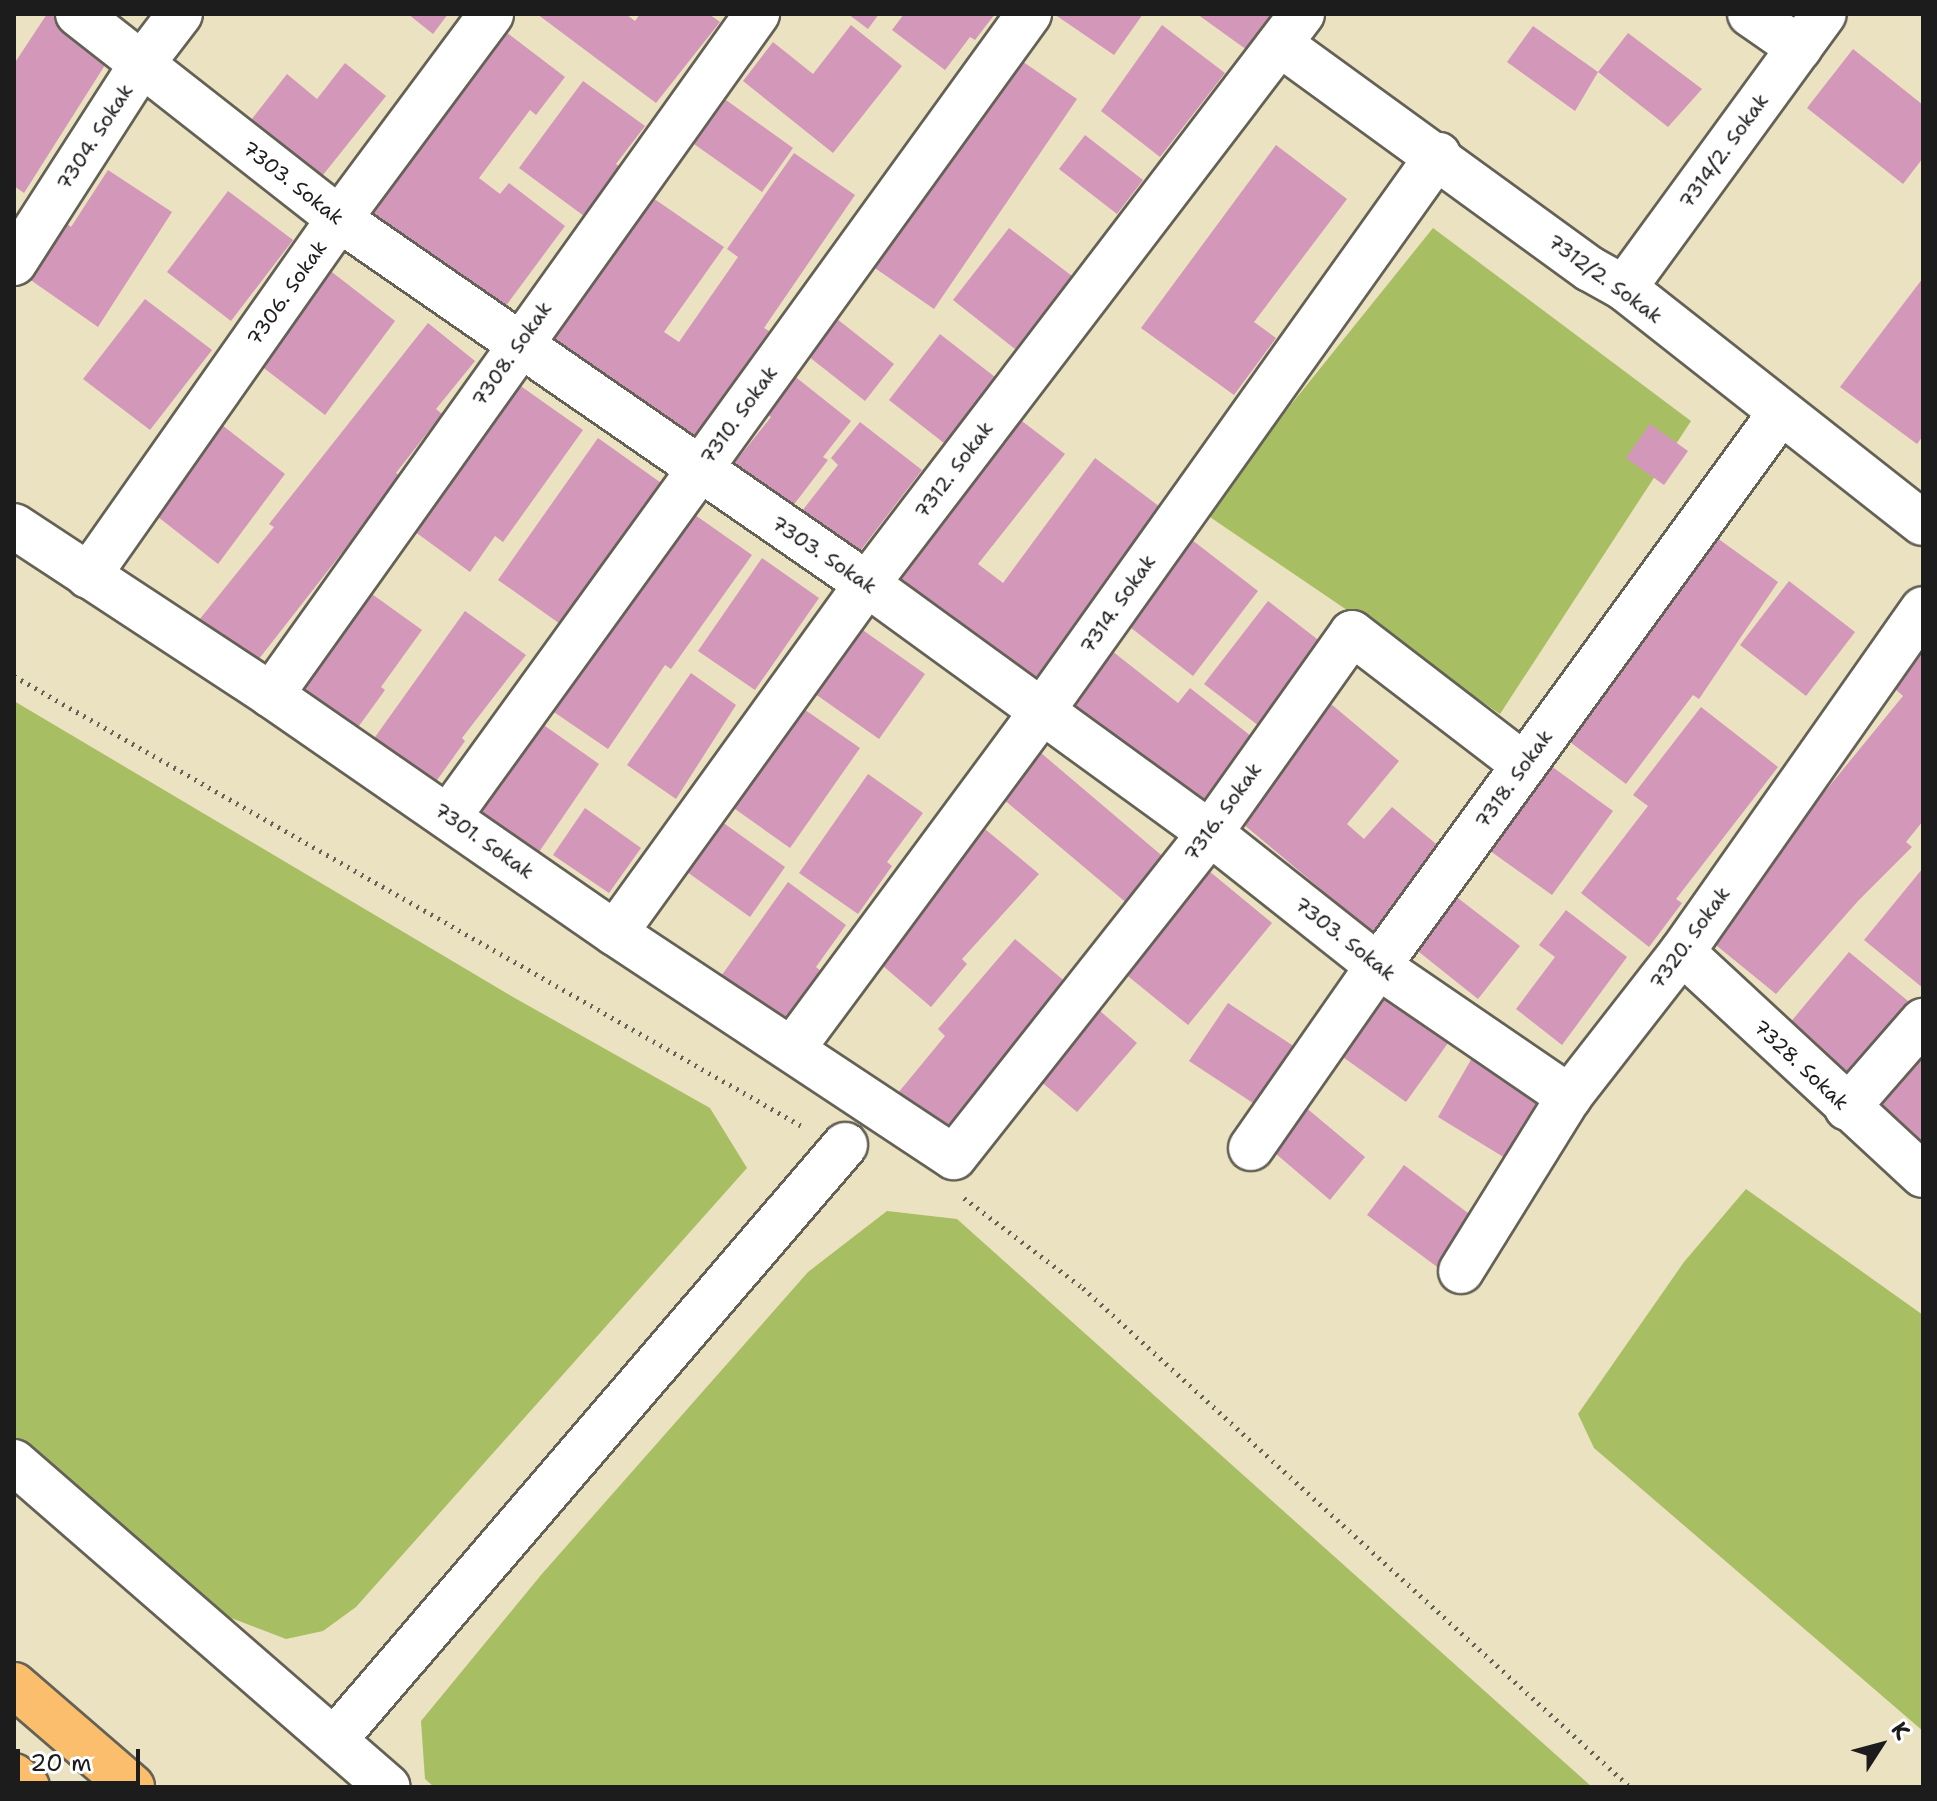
<!DOCTYPE html>
<style>
body{margin:0}
#map{position:relative;width:1937px;height:1801px;overflow:hidden;background:#ebe2c1;font-family:"Shantell Sans",sans-serif}
div>[style]{position:absolute}
[style*='--x']{left:calc(var(--x)*1px);top:calc(var(--y)*1px);width:calc(var(--w)*1px);rotate:calc(var(--a)*1deg)}
.green>*{inset:0;background:#a8be63}
.building>*{inset:0;background:#d397b9}
.path>*{height:5px;margin-top:-2.5px;transform-origin:0;background:repeating-linear-gradient(90deg,#646156 0 2px,transparent 0 8px)}
.roads{filter:drop-shadow(2px 0 #646156) drop-shadow(-2px 0 #646156) drop-shadow(0 2px #646156) drop-shadow(0 -2px #646156)}
.minor>*{height:44px;margin:-22px;padding:0 22px;transform-origin:22px;border-radius:22px;background:#fff}
.primary>*{height:44px;margin:-22px;padding:0 22px;transform-origin:22px;border-radius:22px;background:#fabe6d}
span{translate:-50% -50%;white-space:nowrap;text-align:center;line-height:1.15;-webkit-text-stroke:8px #fff;paint-order:stroke}
.street-label{font-size:20px;color:#1c1c1c}
.frame{position:absolute;inset:0;border:16px solid #1c1c1c;pointer-events:none}
.north{position:absolute;left:1841px;top:1705px;width:80px;height:80px;-webkit-text-stroke:6px #fff;paint-order:stroke;rotate:54deg;font-size:22px;font-weight:700;line-height:32px;text-align:center;color:#1c1c1c}
.north::after{content:'';display:block;margin:auto;width:28px;height:36px;background:#1c1c1c;clip-path:polygon(50% 0,100% 100%,50% 72%,0 100%)}
.scale{position:absolute;left:16px;top:1749px;width:124px;height:36px;box-sizing:border-box;border:4px solid #1c1c1c;border-top:0;padding-left:10px;font-size:24px;line-height:28px;white-space:nowrap;color:#1c1c1c;-webkit-text-stroke:6px #fff;paint-order:stroke}
</style>
<div id="map">
<div class="green">
<i style="clip-path:polygon(1433px 228px,1691px 421px,1500px 714px,1204px 513px)"></i>
<i style="clip-path:polygon(14px 701px,513px 997px,710px 1108px,747px 1168px,356px 1607px,323px 1631px,286px 1639px,218px 1613px,14px 1441px)"></i>
<i style="clip-path:polygon(1746px 1189px,1923px 1315px,1923px 1731px,1594px 1448px,1578px 1414px,1684px 1262px)"></i>
<i style="clip-path:polygon(887px 1211px,957px 1219px,1592px 1787px,434px 1787px,425px 1779px,421px 1721px,541px 1575px,808px 1272px)"></i>
</div>
<div class="building">
<i style="clip-path:polygon(47px 14px,55px 14px,112px 54px,24px 193px,14px 186px,14px 64px)"></i>
<i style="clip-path:polygon(408px 14px,448px 14px,433px 34px)"></i>
<i style="clip-path:polygon(537px 14px,626px 14px,635px 21px,640px 14px,709px 14px,720px 22px,656px 103px)"></i>
<i style="clip-path:polygon(848px 14px,879px 14px,868px 29px)"></i>
<i style="clip-path:polygon(904px 14px,995px 14px,975px 40px,970px 37px,945px 70px,892px 30px)"></i>
<i style="clip-path:polygon(1054px 14px,1143px 14px,1114px 55px)"></i>
<i style="clip-path:polygon(1197px 14px,1272px 14px,1247px 50px)"></i>
<i style="clip-path:polygon(851px 25px,902px 66px,833px 153px,743px 81px,773px 42px,813px 74px)"></i>
<i style="clip-path:polygon(1162px 25px,1225px 73px,1160px 157px,1101px 111px)"></i>
<i style="clip-path:polygon(498px 26px,565px 77px,536px 115px,530px 110px,479px 178px,500px 194px,509px 183px,565px 226px,502px 311px,363px 205px)"></i>
<i style="clip-path:polygon(1533px 26px,1598px 72px,1575px 111px,1507px 62px)"></i>
<i style="clip-path:polygon(1628px 33px,1702px 89px,1668px 127px,1598px 72px)"></i>
<i style="clip-path:polygon(1853px 49px,1923px 105px,1923px 158px,1903px 184px,1807px 108px)"></i>
<i style="clip-path:polygon(1016px 57px,1077px 99px,934px 309px,872px 266px)"></i>
<i style="clip-path:polygon(345px 63px,386px 96px,315px 185px,244px 129px,287px 74px,317px 99px)"></i>
<i style="clip-path:polygon(583px 81px,645px 126px,616px 164px,621px 168px,584px 216px,519px 168px)"></i>
<i style="clip-path:polygon(726px 100px,793px 148px,762px 192px,694px 144px)"></i>
<i style="clip-path:polygon(1085px 135px,1143px 180px,1117px 214px,1059px 169px)"></i>
<i style="clip-path:polygon(1276px 145px,1347px 199px,1254px 322px,1276px 338px,1234px 395px,1141px 328px)"></i>
<i style="clip-path:polygon(794px 153px,855px 195px,764px 328px,769px 331px,693px 439px,552px 340px,653px 198px,724px 247px,664px 332px,679px 342px,738px 257px,727px 249px)"></i>
<i style="clip-path:polygon(108px 170px,172px 212px,98px 327px,22px 274px,60px 218px,71px 227px)"></i>
<i style="clip-path:polygon(228px 191px,293px 240px,231px 321px,167px 272px)"></i>
<i style="clip-path:polygon(1009px 228px,1072px 276px,1015px 349px,953px 300px)"></i>
<i style="clip-path:polygon(328px 269px,395px 321px,325px 415px,256px 362px)"></i>
<i style="clip-path:polygon(1923px 278px,1923px 436px,1917px 444px,1840px 387px)"></i>
<i style="clip-path:polygon(145px 299px,212px 350px,150px 430px,83px 379px)"></i>
<i style="clip-path:polygon(832px 315px,894px 364px,865px 401px,803px 352px)"></i>
<i style="clip-path:polygon(428px 323px,475px 361px,436px 409px,442px 414px,396px 473px,401px 477px,255px 664px,199px 620px,274px 527px,269px 524px)"></i>
<i style="clip-path:polygon(940px 334px,1000px 381px,949px 447px,889px 400px)"></i>
<i style="clip-path:polygon(788px 371px,851px 421px,823px 457px,828px 460px,789px 511px,732px 466px,771px 417px,759px 408px)"></i>
<i style="clip-path:polygon(515px 382px,583px 430px,503px 542px,495px 536px,470px 572px,403px 523px)"></i>
<i style="clip-path:polygon(1014px 415px,1065px 454px,978px 564px,1003px 583px,1095px 458px,1164px 510px,1034px 683px,891px 578px)"></i>
<i style="clip-path:polygon(860px 422px,922px 470px,857px 555px,802px 511px,838px 465px,831px 458px)"></i>
<i style="clip-path:polygon(1650px 424px,1688px 451px,1664px 485px,1626px 458px)"></i>
<i style="clip-path:polygon(222px 425px,285px 474px,218px 564px,153px 513px)"></i>
<i style="clip-path:polygon(598px 438px,664px 485px,563px 626px,498px 580px)"></i>
<i style="clip-path:polygon(688px 510px,752px 555px,671px 669px,665px 665px,608px 749px,551px 710px)"></i>
<i style="clip-path:polygon(1183px 533px,1258px 591px,1193px 676px,1117px 617px)"></i>
<i style="clip-path:polygon(1713px 535px,1778px 582px,1699px 699px,1693px 695px,1626px 784px,1566px 739px)"></i>
<i style="clip-path:polygon(762px 558px,819px 598px,755px 690px,698px 651px)"></i>
<i style="clip-path:polygon(1789px 581px,1855px 632px,1806px 696px,1740px 645px)"></i>
<i style="clip-path:polygon(365px 589px,422px 630px,381px 687px,385px 690px,351px 737px,291px 693px)"></i>
<i style="clip-path:polygon(1268px 601px,1326px 646px,1263px 729px,1204px 684px)"></i>
<i style="clip-path:polygon(465px 611px,526px 655px,462px 738px,465px 741px,430px 790px,368px 747px)"></i>
<i style="clip-path:polygon(857px 626px,925px 674px,879px 739px,811px 691px)"></i>
<i style="clip-path:polygon(1923px 638px,1923px 821px,1906px 842px,1912px 847px,1858px 901px,1776px 994px,1706px 937px,1903px 696px,1887px 682px)"></i>
<i style="clip-path:polygon(1107px 647px,1178px 703px,1190px 688px,1256px 740px,1202px 810px,1065px 702px)"></i>
<i style="clip-path:polygon(691px 673px,736px 705px,676px 799px,627px 765px)"></i>
<i style="clip-path:polygon(1331px 704px,1399px 761px,1347px 824px,1364px 839px,1392px 807px,1442px 849px,1373px 933px,1236px 818px)"></i>
<i style="clip-path:polygon(798px 705px,860px 748px,790px 848px,728px 804px)"></i>
<i style="clip-path:polygon(1701px 707px,1778px 767px,1676px 899px,1682px 903px,1649px 947px,1581px 893px,1648px 806px,1633px 795px)"></i>
<i style="clip-path:polygon(538px 721px,599px 764px,537px 855px,474px 812px)"></i>
<i style="clip-path:polygon(1034px 747px,1167px 860px,1129px 905px,996px 793px)"></i>
<i style="clip-path:polygon(1547px 763px,1613px 811px,1552px 895px,1486px 848px)"></i>
<i style="clip-path:polygon(868px 774px,923px 813px,887px 862px,892px 866px,858px 914px,799px 873px)"></i>
<i style="clip-path:polygon(585px 808px,641px 848px,609px 893px,553px 855px)"></i>
<i style="clip-path:polygon(718px 819px,785px 867px,750px 917px,683px 869px)"></i>
<i style="clip-path:polygon(979px 824px,1039px 874px,962px 959px,967px 964px,931px 1007px,869px 954px)"></i>
<i style="clip-path:polygon(1203px 866px,1272px 923px,1188px 1025px,1118px 968px)"></i>
<i style="clip-path:polygon(1923px 868px,1923px 988px,1864px 940px)"></i>
<i style="clip-path:polygon(788px 882px,846px 925px,816px 967px,822px 972px,784px 1026px,719px 979px)"></i>
<i style="clip-path:polygon(1454px 895px,1520px 946px,1478px 999px,1414px 948px)"></i>
<i style="clip-path:polygon(1566px 910px,1627px 957px,1562px 1045px,1516px 1009px,1555px 957px,1539px 945px)"></i>
<i style="clip-path:polygon(1015px 939px,1069px 985px,947px 1135px,898px 1093px,945px 1036px,938px 1029px)"></i>
<i style="clip-path:polygon(1849px 952px,1914px 1006px,1857px 1080px,1789px 1024px)"></i>
<i style="clip-path:polygon(1375px 990px,1448px 1043px,1406px 1102px,1333px 1050px)"></i>
<i style="clip-path:polygon(1228px 1003px,1298px 1049px,1259px 1107px,1189px 1061px)"></i>
<i style="clip-path:polygon(1092px 1004px,1137px 1043px,1077px 1112px,1032px 1074px)"></i>
<i style="clip-path:polygon(1923px 1045px,1923px 1154px,1869px 1105px)"></i>
<i style="clip-path:polygon(1472px 1058px,1545px 1102px,1510px 1161px,1438px 1117px)"></i>
<i style="clip-path:polygon(1304px 1106px,1365px 1157px,1330px 1200px,1269px 1148px)"></i>
<i style="clip-path:polygon(1404px 1165px,1480px 1222px,1444px 1272px,1367px 1215px)"></i>
</div>
<div class="path">
<i style="--x:14;--y:676;--w:911;--a:29.74"></i>
<i style="--x:964;--y:1198;--w:149;--a:37.1"></i>
<i style="--x:1083;--y:1288;--w:740;--a:42.37"></i>
</div>
<div class="roads">
<div class="minor">
<i style="--x:78;--y:14;--w:332;--a:38.1"></i>
<i style="--x:339;--y:219;--w:642;--a:34.66"></i>
<i style="--x:867;--y:584;--w:424;--a:36"></i>
<i style="--x:1210;--y:833;--w:214;--a:38.4"></i>
<i style="--x:1378;--y:966;--w:232;--a:34.4"></i>
<i style="--x:1750;--y:14;--w:60;--a:34.8"></i>
<i style="--x:1280;--y:44;--w:383;--a:36"></i>
<i style="--x:1590;--y:269;--w:39;--a:29"></i>
<i style="--x:1624;--y:288;--w:380;--a:38.2"></i>
<i style="--x:14;--y:263;--w:235;--a:-57.3"></i>
<i style="--x:141;--y:65;--w:64;--a:-52.6"></i>
<i style="--x:1624;--y:288;--w:339;--a:-53.9"></i>
<i style="--x:14;--y:526;--w:308;--a:33.3"></i>
<i style="--x:271;--y:695;--w:418;--a:34.7"></i>
<i style="--x:615;--y:933;--w:406;--a:33.5"></i>
<i style="--x:954;--y:1157;--w:413;--a:-51.7"></i>
<i style="--x:1210;--y:833;--w:245;--a:-54.6"></i>
<i style="--x:1352;--y:633;--w:217;--a:37.5"></i>
<i style="--x:88;--y:576;--w:436;--a:-54.9"></i>
<i style="--x:339;--y:219;--w:255;--a:-53.4"></i>
<i style="--x:271;--y:695;--w:837;--a:-54.49"></i>
<i style="--x:449;--y:816;--w:990;--a:-54.13"></i>
<i style="--x:615;--y:933;--w:430;--a:-54.2"></i>
<i style="--x:867;--y:584;--w:717;--a:-52.65"></i>
<i style="--x:1682;--y:952;--w:328;--a:42.8"></i>
<i style="--x:793;--y:1048;--w:419;--a:-53.5"></i>
<i style="--x:1042;--y:711;--w:683;--a:-54.54"></i>
<i style="--x:1847;--y:1108;--w:116;--a:-48.9"></i>
<i style="--x:1251;--y:1148;--w:222;--a:-55.1"></i>
<i style="--x:1378;--y:966;--w:685;--a:-53.97"></i>
<i style="--x:1461;--y:1271;--w:205;--a:-58.2"></i>
<i style="--x:1569;--y:1097;--w:184;--a:-52.1"></i>
<i style="--x:1682;--y:952;--w:419;--a:-54.9"></i>
<i style="--x:14;--y:1462;--w:495;--a:41"></i>
<i style="--x:335;--y:1739;--w:783;--a:-49.35"></i>
</div>
<div class="primary">
<i style="--x:14;--y:1685;--w:156;--a:40.8"></i>
<i style="--x:14;--y:1776;--w:17;--a:40"></i>
</div>
</div>
<div class="street-label">
<span style="left:95px;top:137px;rotate:-57deg">7304. Sokak</span>
<span style="left:1724px;top:151px;rotate:-54deg">7314/2. Sokak</span>
<span style="left:293px;top:183px;rotate:38deg">7303. Sokak</span>
<span style="left:1605px;top:279px;rotate:36deg">7312/2. Sokak</span>
<span style="left:287px;top:293px;rotate:-55deg">7306. Sokak</span>
<span style="left:512px;top:354px;rotate:-55deg">7308. Sokak</span>
<span style="left:739px;top:415px;rotate:-54deg">7310. Sokak</span>
<span style="left:954px;top:470px;rotate:-53deg">7312. Sokak</span>
<span style="left:824px;top:555px;rotate:34deg">7303. Sokak</span>
<span style="left:1118px;top:604px;rotate:-55deg">7314. Sokak</span>
<span style="left:1514px;top:779px;rotate:-54deg">7318. Sokak</span>
<span style="left:1223px;top:812px;rotate:-54deg">7316. Sokak</span>
<span style="left:484px;top:841px;rotate:35deg">7301. Sokak</span>
<span style="left:1690px;top:938px;rotate:-54deg">7320. Sokak</span>
<span style="left:1345px;top:939px;rotate:38deg">7303. Sokak</span>
<span style="left:1801px;top:1065px;rotate:43deg">7328. Sokak</span>
</div>
<div class="frame"></div>
<div class="north">K</div>
<div class="scale">20 m</div>
</div>
